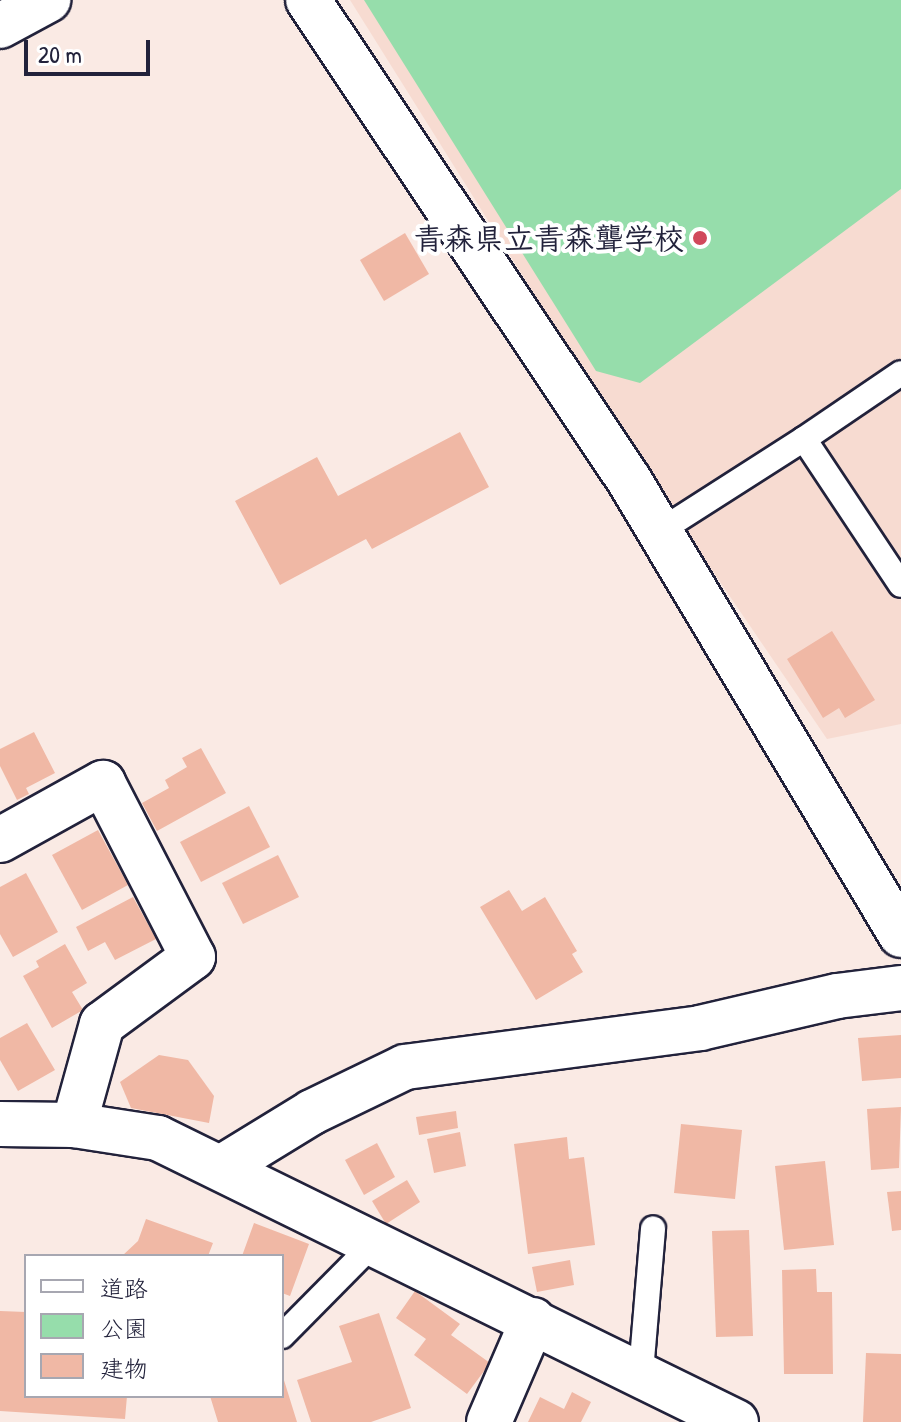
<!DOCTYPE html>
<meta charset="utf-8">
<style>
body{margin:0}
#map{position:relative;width:901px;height:1422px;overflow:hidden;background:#faeae4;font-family:"Patrick Hand","Klee One",sans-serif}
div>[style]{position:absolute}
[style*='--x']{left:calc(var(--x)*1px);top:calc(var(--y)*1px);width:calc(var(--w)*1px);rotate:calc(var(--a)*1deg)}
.built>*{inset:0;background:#f7dbd1}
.green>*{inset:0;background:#96ddab}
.building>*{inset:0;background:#f0b8a5}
.roads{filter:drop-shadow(2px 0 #22223b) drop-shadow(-2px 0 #22223b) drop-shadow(0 2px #22223b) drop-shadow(0 -2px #22223b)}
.lane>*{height:24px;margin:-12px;padding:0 12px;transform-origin:12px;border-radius:12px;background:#fff}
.street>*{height:44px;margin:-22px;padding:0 22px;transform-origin:22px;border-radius:22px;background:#fff}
.dots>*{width:22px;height:22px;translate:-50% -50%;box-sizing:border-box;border:4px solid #fff;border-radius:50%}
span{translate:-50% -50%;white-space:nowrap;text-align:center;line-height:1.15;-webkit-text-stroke:8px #fff;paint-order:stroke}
.poi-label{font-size:30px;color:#22223b;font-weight:700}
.right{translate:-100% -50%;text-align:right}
.legend{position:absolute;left:24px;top:1254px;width:260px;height:144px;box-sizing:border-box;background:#fff;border:2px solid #a7a7b1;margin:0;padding:10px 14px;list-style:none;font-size:24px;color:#22223b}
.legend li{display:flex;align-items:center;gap:16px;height:40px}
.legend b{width:40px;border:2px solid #a7a7b1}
.scale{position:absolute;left:24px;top:40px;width:126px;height:36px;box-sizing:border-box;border:4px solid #22223b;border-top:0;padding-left:10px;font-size:24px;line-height:28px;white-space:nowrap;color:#22223b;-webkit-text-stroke:6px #fff;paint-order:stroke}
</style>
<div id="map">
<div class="built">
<i style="clip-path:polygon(350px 0,901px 0,901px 724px,827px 739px,648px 476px)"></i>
</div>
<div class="green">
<i style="clip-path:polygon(364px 0,901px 0,901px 189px,640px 383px,596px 371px)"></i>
</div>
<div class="building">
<i style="clip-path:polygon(405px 233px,429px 274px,384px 301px,360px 260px)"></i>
<i style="clip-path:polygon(460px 432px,489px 487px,372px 549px,366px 539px,280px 585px,235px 501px,317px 457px,338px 496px)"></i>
<i style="clip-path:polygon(832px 631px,875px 700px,845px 718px,839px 708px,823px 718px,787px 659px)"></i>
<i style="clip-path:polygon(34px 732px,55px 773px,26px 788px,29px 794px,17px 800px,0 766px,0 749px)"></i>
<i style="clip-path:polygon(201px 748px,226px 793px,157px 831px,142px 803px,169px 788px,165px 780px,187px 767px,182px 758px)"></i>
<i style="clip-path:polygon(249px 806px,270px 847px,201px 882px,180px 842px)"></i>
<i style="clip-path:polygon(98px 830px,128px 885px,82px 910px,52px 855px)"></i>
<i style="clip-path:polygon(278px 855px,299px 897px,243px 924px,222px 883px)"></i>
<i style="clip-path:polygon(26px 873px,58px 932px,13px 957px,0 934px,0 887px)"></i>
<i style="clip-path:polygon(509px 890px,522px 911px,545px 897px,577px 951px,572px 954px,583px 972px,536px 1000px,480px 907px)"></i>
<i style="clip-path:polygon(133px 897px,156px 939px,115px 960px,105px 942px,88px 951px,76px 927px)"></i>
<i style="clip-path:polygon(65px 944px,87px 983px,72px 992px,83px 1010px,52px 1028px,23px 976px,39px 967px,36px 961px)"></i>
<i style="clip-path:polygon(27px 1023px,55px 1070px,18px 1091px,0 1060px,0 1038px)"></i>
<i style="clip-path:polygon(901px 1035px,901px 1078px,862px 1081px,858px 1038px)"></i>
<i style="clip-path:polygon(159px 1055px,188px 1060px,214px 1096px,209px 1123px,131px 1108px,120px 1082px)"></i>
<i style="clip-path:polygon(901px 1107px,899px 1168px,871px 1170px,867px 1109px)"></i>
<i style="clip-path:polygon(456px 1111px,458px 1128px,419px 1135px,416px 1117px)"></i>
<i style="clip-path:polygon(681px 1124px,742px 1130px,735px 1199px,674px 1193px)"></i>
<i style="clip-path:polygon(460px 1132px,466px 1166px,434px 1173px,427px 1139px)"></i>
<i style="clip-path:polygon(567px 1137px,569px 1159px,584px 1157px,595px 1245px,528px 1254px,514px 1144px)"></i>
<i style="clip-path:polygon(377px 1143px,395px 1177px,364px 1195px,345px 1160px)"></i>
<i style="clip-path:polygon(825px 1161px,834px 1245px,784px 1250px,775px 1166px)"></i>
<i style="clip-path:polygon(407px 1180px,420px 1202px,386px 1224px,372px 1201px)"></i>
<i style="clip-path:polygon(901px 1191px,901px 1230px,892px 1231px,887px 1192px)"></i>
<i style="clip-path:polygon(146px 1219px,213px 1243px,208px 1256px,122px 1256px,138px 1241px)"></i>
<i style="clip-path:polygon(254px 1223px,309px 1244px,290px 1296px,282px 1293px,282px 1256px,242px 1256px)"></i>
<i style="clip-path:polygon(749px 1230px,753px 1336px,716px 1337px,712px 1231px)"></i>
<i style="clip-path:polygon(570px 1260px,574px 1285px,537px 1292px,532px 1267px)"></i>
<i style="clip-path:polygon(816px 1269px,817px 1292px,832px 1292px,833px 1374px,784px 1374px,782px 1270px)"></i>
<i style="clip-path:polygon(415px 1291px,460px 1324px,451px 1335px,490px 1363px,467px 1394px,414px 1355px,426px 1339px,396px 1318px)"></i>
<i style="clip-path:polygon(0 1311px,26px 1312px,26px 1396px,127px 1396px,125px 1419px,0 1411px)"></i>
<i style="clip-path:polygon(379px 1313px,411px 1408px,371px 1422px,311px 1422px,297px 1380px,352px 1362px,339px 1326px)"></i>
<i style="clip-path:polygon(866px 1353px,901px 1354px,901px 1422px,863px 1422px)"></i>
<i style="clip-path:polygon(283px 1377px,297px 1422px,218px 1422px,210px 1396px,282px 1396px)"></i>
<i style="clip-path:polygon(572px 1392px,591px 1402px,581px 1422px,528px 1422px,540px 1397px,564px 1409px)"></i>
</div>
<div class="roads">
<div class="lane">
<i style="--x:804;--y:439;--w:117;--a:-34.2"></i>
<i style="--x:660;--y:531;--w:171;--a:-32.6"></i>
<i style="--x:804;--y:439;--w:175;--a:56.4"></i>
<i style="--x:282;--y:1336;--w:132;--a:-45.3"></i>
<i style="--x:641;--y:1372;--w:144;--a:-85.2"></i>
</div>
<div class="street">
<i style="--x:308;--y:0;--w:577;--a:56.23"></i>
<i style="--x:629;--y:480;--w:530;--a:59.13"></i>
<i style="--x:0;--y:26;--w:55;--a:-28.4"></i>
<i style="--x:0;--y:840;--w:118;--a:-29"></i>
<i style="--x:103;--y:783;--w:196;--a:62.7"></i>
<i style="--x:193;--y:957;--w:113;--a:143.6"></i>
<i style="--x:102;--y:1024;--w:105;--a:105.5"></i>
<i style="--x:0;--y:1124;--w:74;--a:0.8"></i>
<i style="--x:74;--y:1125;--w:85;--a:8.8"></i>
<i style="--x:158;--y:1138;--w:644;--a:26.17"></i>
<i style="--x:224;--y:1166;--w:103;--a:-31.5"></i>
<i style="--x:312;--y:1112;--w:103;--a:-25.8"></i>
<i style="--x:405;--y:1067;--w:298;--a:-7.5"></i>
<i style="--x:700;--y:1028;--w:141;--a:-13.1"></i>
<i style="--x:837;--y:996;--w:64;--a:-7.1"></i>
<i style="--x:489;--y:1422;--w:111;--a:-66.7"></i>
</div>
</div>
<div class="dots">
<i style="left:700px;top:238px;background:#d1495b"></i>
</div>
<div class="poi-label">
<span class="right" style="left:684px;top:238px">青森県立青森聾学校</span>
</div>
<ul class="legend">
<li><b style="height:10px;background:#fff"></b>道路</li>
<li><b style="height:22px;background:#96ddab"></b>公園</li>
<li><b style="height:22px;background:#f0b8a5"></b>建物</li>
</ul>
<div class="scale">20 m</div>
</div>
